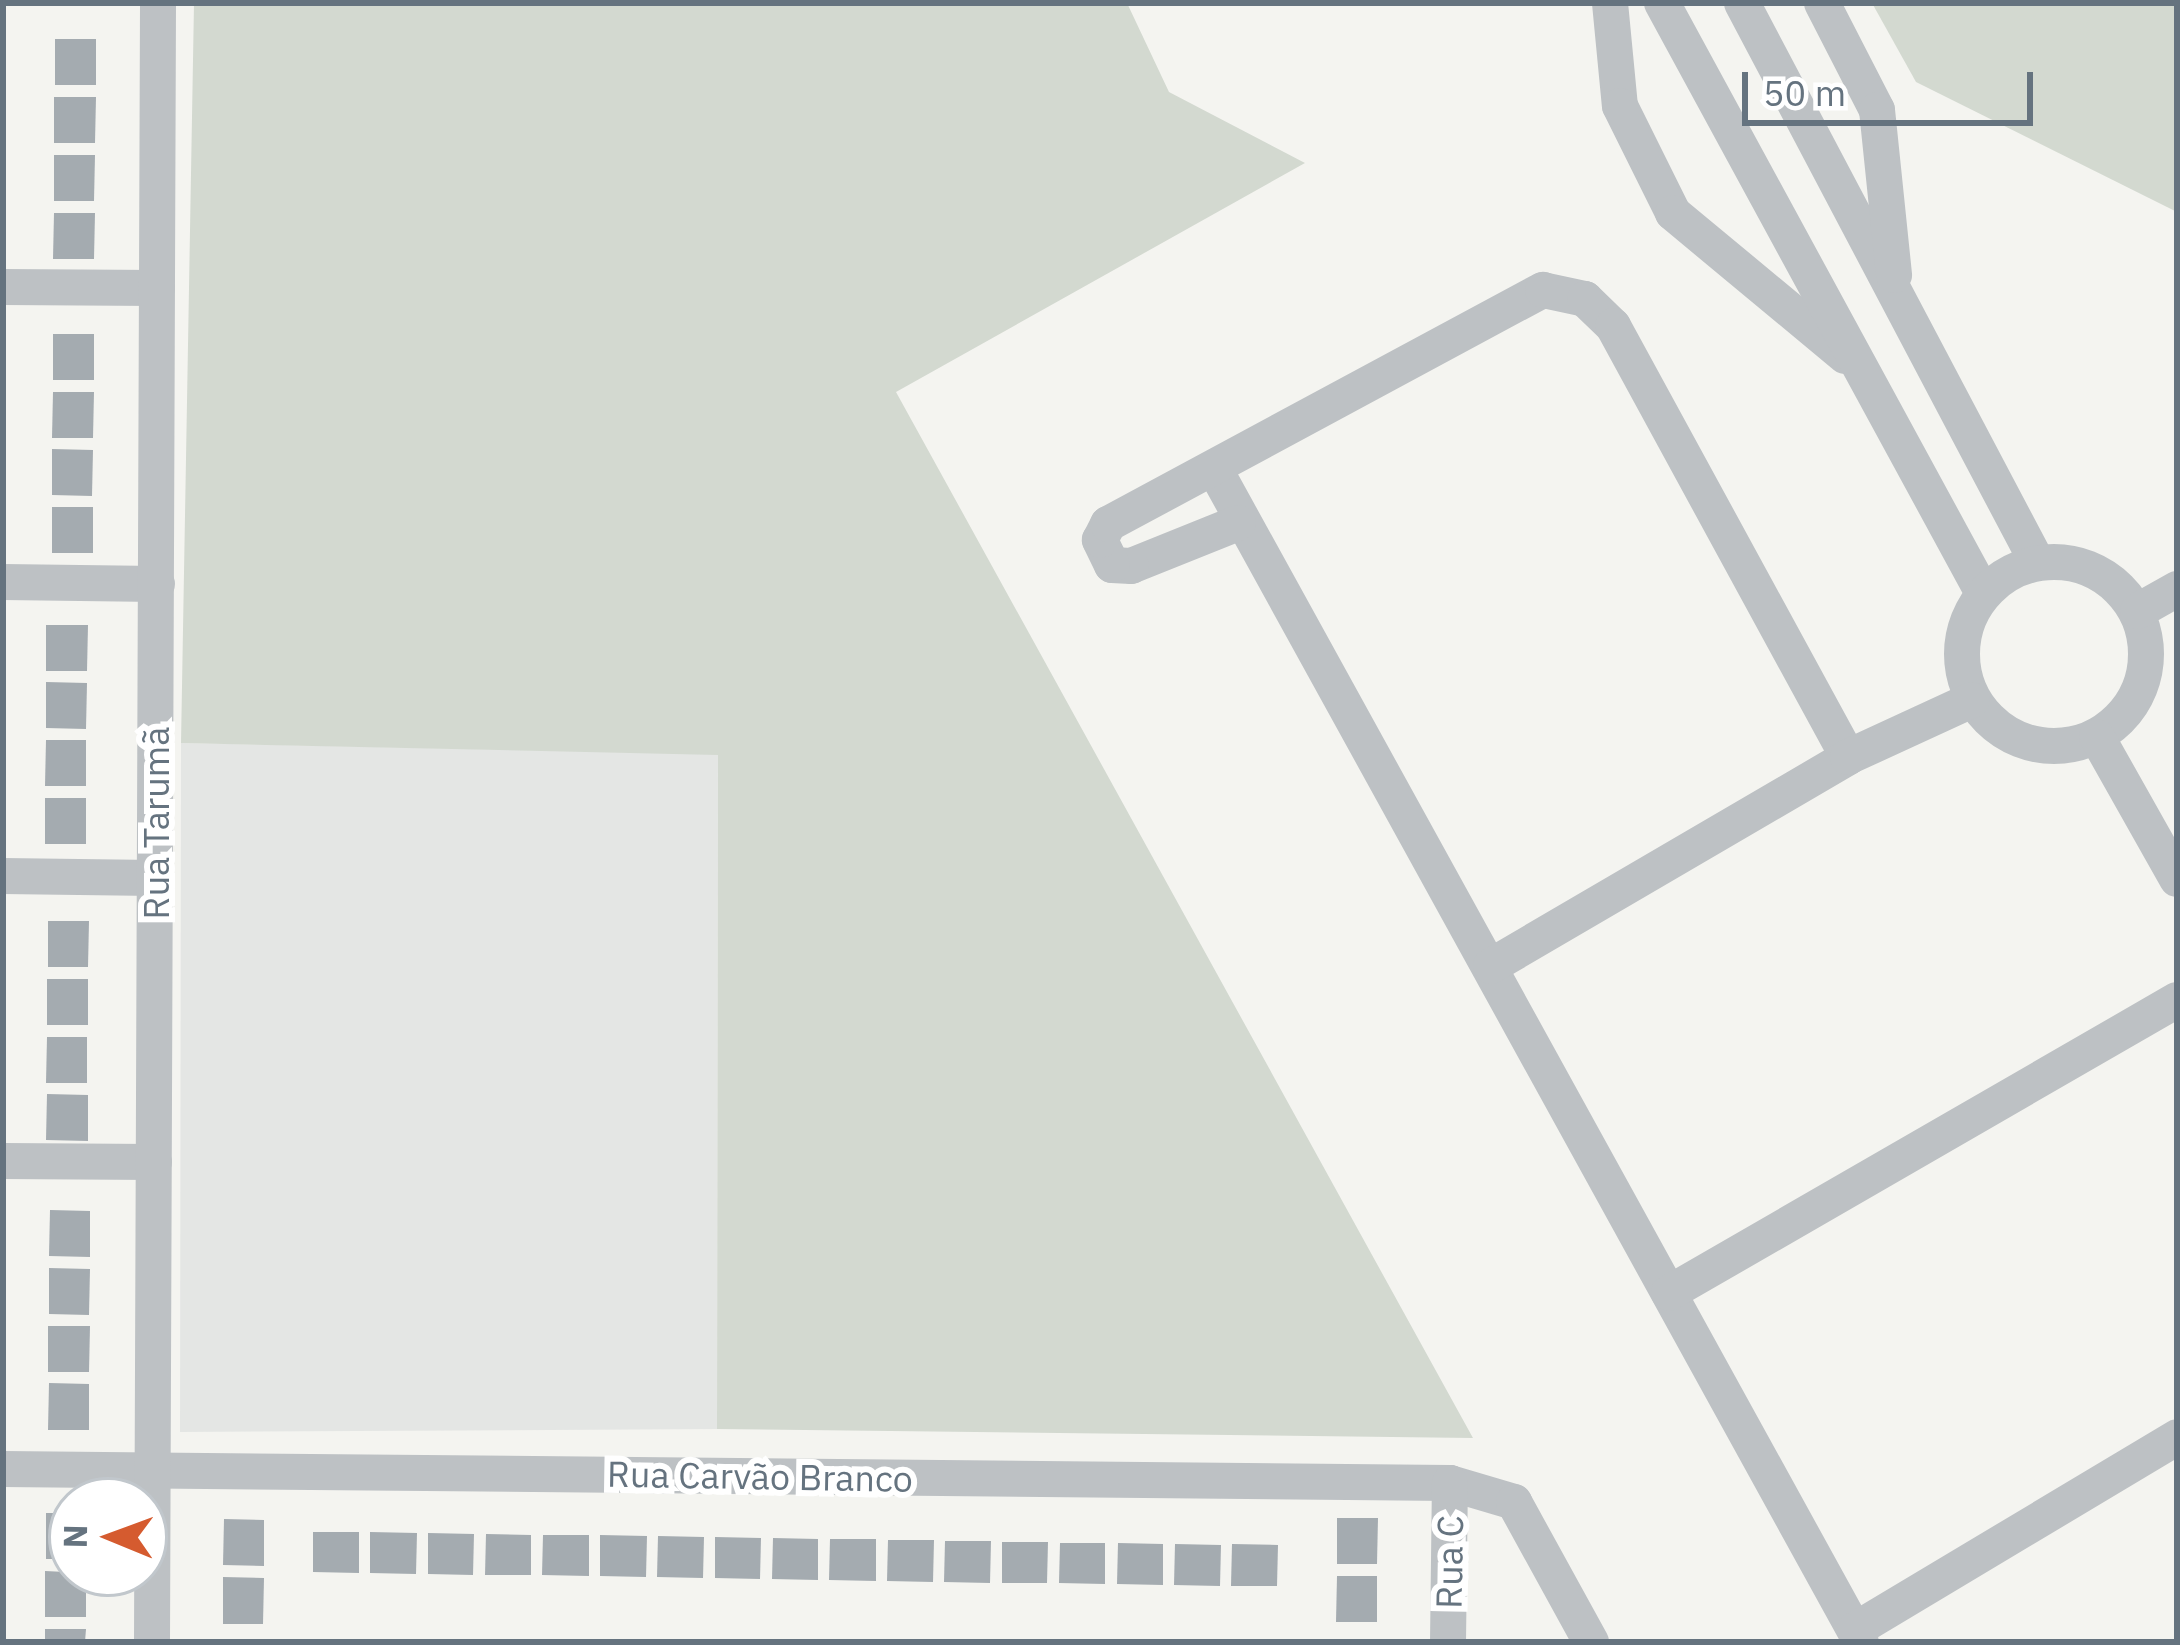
<!DOCTYPE html>
<meta charset="utf-8">
<style>
body{margin:0}
#map{position:relative;width:2180px;height:1645px;overflow:hidden;background:#f4f4f0;font-family:"IBM Plex Sans",sans-serif}
div>[style]{position:absolute}
[style*='--x']{left:calc(var(--x)*1px);top:calc(var(--y)*1px);width:calc(var(--w)*1px);rotate:calc(var(--a)*1deg)}
.built>*{inset:0;background:#e4e6e4}
.green>*{inset:0;background:#d3d9d0}
.building>*{inset:0;background:#a4abb0}
.minor>*{height:36px;margin:-18px;padding:0 18px;transform-origin:18px;border-radius:18px;background:#bdc1c4}
.minor>.ring{margin:-18px;padding:0;box-sizing:content-box;background:none;border:36px solid #bdc1c4;border-radius:50%}
span{translate:-50% -50%;white-space:nowrap;text-align:center;line-height:1.15;-webkit-text-stroke:12px #fff;paint-order:stroke}
.street-label{font-size:36px;color:#65737f}
.frame{position:absolute;inset:0;border:6px solid #65737f;pointer-events:none}
.north{position:absolute;left:48px;top:1477px;width:120px;height:120px;box-sizing:border-box;background:#fff;border:3px solid #c1c7cc;border-radius:50%;rotate:271deg;font-size:33px;font-weight:700;line-height:48px;text-align:center;color:#65737f}
.north::after{content:'';display:block;margin:auto;width:42px;height:54px;background:#d55b2f;clip-path:polygon(50% 0,100% 100%,50% 72%,0 100%)}
.scale{position:absolute;left:1742px;top:72px;width:291px;height:54px;box-sizing:border-box;border:6px solid #65737f;border-top:0;padding-left:15px;font-size:36px;line-height:42px;white-space:nowrap;color:#65737f;-webkit-text-stroke:9px #fff;paint-order:stroke}
</style>
<div id="map">
<div class="built">
<i style="clip-path:polygon(181px 743px,718px 754px,717px 1429px,180px 1432px)"></i>
</div>
<div class="green">
<i style="clip-path:polygon(194px 3px,1127px 3px,1169px 92px,1305px 163px,896px 392px,1473px 1438px,717px 1429px,718px 755px,181px 743px)"></i>
<i style="clip-path:polygon(1872px 3px,2177px 3px,2177px 212px,1916px 82px)"></i>
</div>
<div class="building">
<i style="clip-path:polygon(55px 39px,96px 39px,96px 85px,55px 85px)"></i>
<i style="clip-path:polygon(54px 97px,96px 97px,95px 143px,54px 143px)"></i>
<i style="clip-path:polygon(54px 155px,95px 155px,94px 201px,54px 201px)"></i>
<i style="clip-path:polygon(54px 213px,95px 213px,94px 259px,53px 259px)"></i>
<i style="clip-path:polygon(53px 334px,94px 334px,94px 380px,53px 380px)"></i>
<i style="clip-path:polygon(53px 392px,94px 392px,93px 438px,52px 438px)"></i>
<i style="clip-path:polygon(52px 449px,93px 450px,92px 496px,52px 495px)"></i>
<i style="clip-path:polygon(52px 507px,93px 507px,93px 553px,52px 553px)"></i>
<i style="clip-path:polygon(46px 625px,88px 625px,87px 671px,46px 671px)"></i>
<i style="clip-path:polygon(46px 682px,87px 683px,86px 729px,46px 728px)"></i>
<i style="clip-path:polygon(46px 740px,86px 740px,86px 786px,45px 786px)"></i>
<i style="clip-path:polygon(45px 798px,86px 798px,86px 844px,45px 844px)"></i>
<i style="clip-path:polygon(48px 921px,89px 921px,88px 967px,48px 967px)"></i>
<i style="clip-path:polygon(47px 979px,88px 979px,88px 1025px,47px 1025px)"></i>
<i style="clip-path:polygon(47px 1037px,87px 1037px,87px 1083px,46px 1083px)"></i>
<i style="clip-path:polygon(47px 1094px,88px 1095px,88px 1141px,46px 1140px)"></i>
<i style="clip-path:polygon(50px 1210px,90px 1211px,90px 1257px,49px 1256px)"></i>
<i style="clip-path:polygon(49px 1268px,90px 1269px,89px 1315px,49px 1314px)"></i>
<i style="clip-path:polygon(48px 1326px,90px 1326px,89px 1372px,48px 1372px)"></i>
<i style="clip-path:polygon(49px 1383px,89px 1384px,89px 1430px,48px 1430px)"></i>
<i style="clip-path:polygon(46px 1513px,72px 1513px,72px 1559px,46px 1559px)"></i>
<i style="clip-path:polygon(1337px 1518px,1378px 1518px,1377px 1564px,1337px 1564px)"></i>
<i style="clip-path:polygon(224px 1519px,264px 1520px,264px 1566px,223px 1565px)"></i>
<i style="clip-path:polygon(313px 1532px,359px 1532px,359px 1573px,313px 1572px)"></i>
<i style="clip-path:polygon(370px 1532px,417px 1533px,416px 1574px,370px 1573px)"></i>
<i style="clip-path:polygon(428px 1533px,474px 1534px,473px 1575px,428px 1574px)"></i>
<i style="clip-path:polygon(486px 1534px,531px 1535px,531px 1575px,485px 1575px)"></i>
<i style="clip-path:polygon(543px 1535px,589px 1535px,589px 1576px,542px 1575px)"></i>
<i style="clip-path:polygon(600px 1535px,647px 1536px,646px 1577px,600px 1576px)"></i>
<i style="clip-path:polygon(658px 1536px,704px 1537px,703px 1578px,657px 1577px)"></i>
<i style="clip-path:polygon(715px 1537px,761px 1538px,760px 1579px,715px 1578px)"></i>
<i style="clip-path:polygon(773px 1538px,818px 1539px,818px 1580px,772px 1579px)"></i>
<i style="clip-path:polygon(830px 1539px,876px 1539px,876px 1581px,829px 1580px)"></i>
<i style="clip-path:polygon(888px 1540px,934px 1540px,933px 1582px,887px 1581px)"></i>
<i style="clip-path:polygon(945px 1541px,991px 1541px,990px 1583px,944px 1582px)"></i>
<i style="clip-path:polygon(1002px 1542px,1048px 1542px,1047px 1583px,1002px 1583px)"></i>
<i style="clip-path:polygon(1060px 1543px,1105px 1543px,1105px 1584px,1059px 1583px)"></i>
<i style="clip-path:polygon(1118px 1543px,1163px 1544px,1163px 1585px,1117px 1584px)"></i>
<i style="clip-path:polygon(1175px 1544px,1221px 1545px,1220px 1586px,1174px 1585px)"></i>
<i style="clip-path:polygon(1232px 1544px,1278px 1545px,1277px 1586px,1231px 1586px)"></i>
<i style="clip-path:polygon(45px 1571px,86px 1573px,86px 1617px,45px 1617px)"></i>
<i style="clip-path:polygon(1337px 1576px,1377px 1576px,1377px 1622px,1336px 1622px)"></i>
<i style="clip-path:polygon(223px 1577px,264px 1578px,263px 1624px,223px 1624px)"></i>
<i style="clip-path:polygon(45px 1629px,86px 1629px,85px 1642px,45px 1642px)"></i>
</div>
<div class="minor">
<i style="--x:1610;--y:3;--w:103;--a:84.5"></i>
<i style="--x:1620;--y:106;--w:119;--a:63.6"></i>
<i style="--x:1673;--y:213;--w:224;--a:39.7"></i>
<i style="--x:1662;--y:3;--w:672;--a:61.45"></i>
<i style="--x:1742;--y:3;--w:632;--a:62.18"></i>
<i style="--x:1822;--y:3;--w:120;--a:62.8"></i>
<i style="--x:1877;--y:110;--w:166;--a:84.1"></i>
<i style="--x:3;--y:287;--w:154;--a:0.4"></i>
<i style="--x:1214;--y:468;--w:1340;--a:61.14"></i>
<i style="--x:1238;--y:523;--w:115;--a:158.1"></i>
<i style="--x:1131;--y:566;--w:19;--a:-177"></i>
<i style="--x:1112;--y:565;--w:28;--a:-116"></i>
<i style="--x:1100;--y:540;--w:18;--a:-63"></i>
<i style="--x:1108;--y:524;--w:494;--a:-28.3"></i>
<i style="--x:1543;--y:290;--w:43;--a:12.1"></i>
<i style="--x:1585;--y:299;--w:39;--a:44"></i>
<i style="--x:1613;--y:326;--w:491;--a:61.4"></i>
<i class="ring" style="left:1962px;top:562px;width:148px;height:148px"></i>
<i style="--x:3;--y:582;--w:154;--a:0.7"></i>
<i style="--x:2138;--y:611;--w:45;--a:-29.4"></i>
<i style="--x:2097;--y:737;--w:163;--a:60.6"></i>
<i style="--x:3;--y:876;--w:152;--a:0.8"></i>
<i style="--x:1491;--y:966;--w:414;--a:-30.3"></i>
<i style="--x:1848;--y:757;--w:136;--a:-24.7"></i>
<i style="--x:3;--y:1161;--w:151;--a:0.4"></i>
<i style="--x:1669;--y:1293;--w:586;--a:-29.98"></i>
<i style="--x:3;--y:1469;--w:1447;--a:0.55"></i>
<i style="--x:1450;--y:1483;--w:67;--a:16.5"></i>
<i style="--x:1514;--y:1502;--w:160;--a:61.2"></i>
<i style="--x:1855;--y:1630;--w:375;--a:-30.9"></i>
<i style="--x:152;--y:1642;--w:1639;--a:-89.79"></i>
<i style="--x:1448;--y:1642;--w:159;--a:-89.3"></i>
</div>
<div class="street-label">
<span style="left:156px;top:823px;rotate:-90deg">Rua Tarumã</span>
<span style="left:760px;top:1476px;rotate:1deg">Rua Carvão Branco</span>
<span style="left:1449px;top:1562px;rotate:-89deg">Rua C</span>
</div>
<div class="frame"></div>
<div class="north">N</div>
<div class="scale">50 m</div>
</div>
